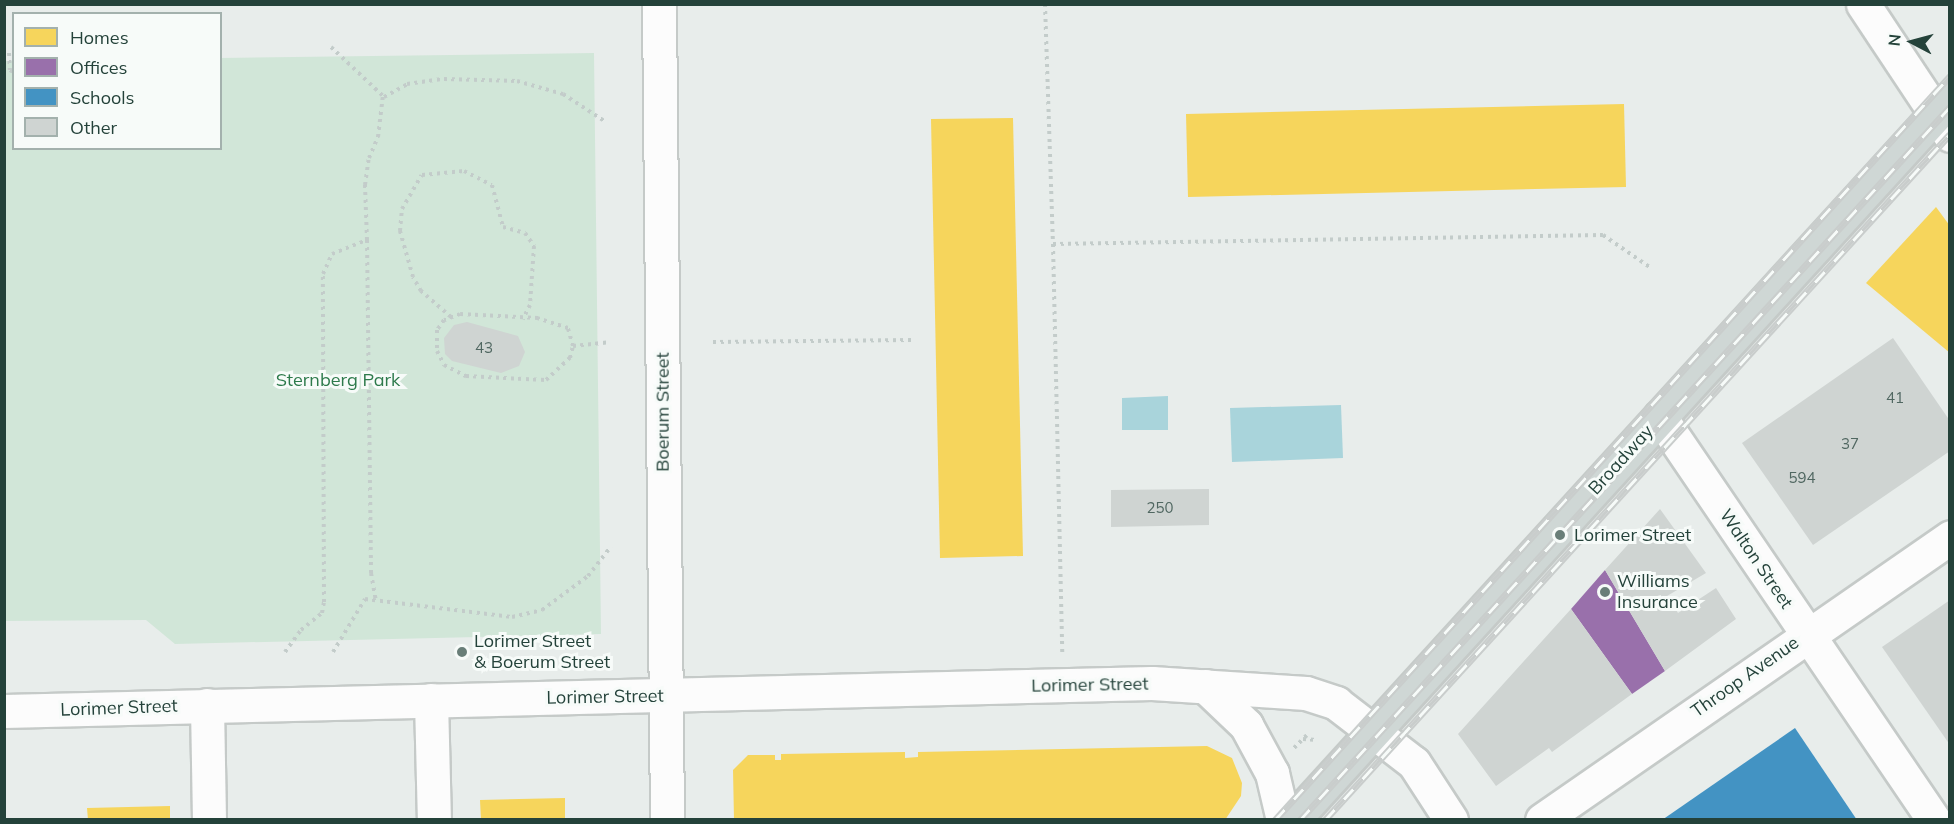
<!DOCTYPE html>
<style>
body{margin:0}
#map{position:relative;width:1954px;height:824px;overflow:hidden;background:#e8edeb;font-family:Mulish,sans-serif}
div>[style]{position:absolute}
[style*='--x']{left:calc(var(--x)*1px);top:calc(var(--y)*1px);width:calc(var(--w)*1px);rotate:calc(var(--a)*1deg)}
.green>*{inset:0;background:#d1e6d8}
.water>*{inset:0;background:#a9d4db}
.homes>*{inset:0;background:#f6d55c}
.offices>*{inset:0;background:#9970ab}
.schools>*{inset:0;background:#4393c3}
.building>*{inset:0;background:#cfd4d2}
.path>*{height:4px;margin-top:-2px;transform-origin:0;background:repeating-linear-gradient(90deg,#c3ccca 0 3px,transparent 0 7.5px)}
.roads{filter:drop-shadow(2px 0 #c5cac8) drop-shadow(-2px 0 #c5cac8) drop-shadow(0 2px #c5cac8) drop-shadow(0 -2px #c5cac8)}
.minor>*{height:33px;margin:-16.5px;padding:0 16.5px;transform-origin:16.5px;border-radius:16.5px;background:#fcfcfc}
.major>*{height:33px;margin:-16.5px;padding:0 16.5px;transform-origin:16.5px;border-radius:16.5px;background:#cfd7d5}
.rail>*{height:7px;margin-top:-3.5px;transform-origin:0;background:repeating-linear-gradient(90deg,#f7fbf9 0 14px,#c9cdcc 0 28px);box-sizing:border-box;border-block:2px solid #c9cdcc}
.dots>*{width:16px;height:16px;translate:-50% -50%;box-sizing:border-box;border:3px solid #f7fbf9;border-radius:50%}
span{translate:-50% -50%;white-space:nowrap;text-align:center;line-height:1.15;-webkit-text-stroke:6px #f7fbf9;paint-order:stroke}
.number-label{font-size:15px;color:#506761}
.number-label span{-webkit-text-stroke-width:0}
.park-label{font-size:18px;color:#2d7a4b}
.street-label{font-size:18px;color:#24423a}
.poi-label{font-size:18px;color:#24423a}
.left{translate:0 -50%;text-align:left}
.frame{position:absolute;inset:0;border:6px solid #24423a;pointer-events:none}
.legend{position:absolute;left:12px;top:12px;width:210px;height:138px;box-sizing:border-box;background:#f7fbf9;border:2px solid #a3b1ad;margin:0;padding:8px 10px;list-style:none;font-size:18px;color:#24423a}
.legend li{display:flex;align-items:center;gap:12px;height:30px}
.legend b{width:30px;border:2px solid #a3b1ad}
.north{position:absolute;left:1882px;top:12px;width:60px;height:60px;-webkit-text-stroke:4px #f7fbf9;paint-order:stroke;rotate:276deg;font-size:16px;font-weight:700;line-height:24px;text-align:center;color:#24423a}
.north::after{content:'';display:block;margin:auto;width:21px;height:27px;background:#24423a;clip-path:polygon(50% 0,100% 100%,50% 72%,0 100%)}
</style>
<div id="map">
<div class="green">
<i style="clip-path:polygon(594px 53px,601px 634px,175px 644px,146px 620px,5px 621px,5px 61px,13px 61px,14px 148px,220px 148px,221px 58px)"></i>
</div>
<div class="water">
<i style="clip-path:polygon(1168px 396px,1168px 430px,1122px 430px,1122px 398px)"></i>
<i style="clip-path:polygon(1341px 405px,1343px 458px,1232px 462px,1230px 408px)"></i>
</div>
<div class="homes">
<i style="clip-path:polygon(1624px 104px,1626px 187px,1188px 197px,1186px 114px)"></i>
<i style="clip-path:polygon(1013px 118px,1023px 556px,940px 558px,931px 119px)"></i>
<i style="clip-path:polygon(1936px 207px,1950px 226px,1950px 353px,1866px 283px)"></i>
<i style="clip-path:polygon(1207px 746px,1232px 758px,1242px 783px,1241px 796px,1225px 820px,734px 820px,733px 770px,748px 755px,775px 755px,775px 760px,781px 760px,781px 754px,905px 752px,905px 758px,918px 757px,918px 752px)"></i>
<i style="clip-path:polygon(565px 798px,565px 820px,481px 820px,480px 800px)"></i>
<i style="clip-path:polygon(170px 806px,170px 820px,88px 820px,87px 808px)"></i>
</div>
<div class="offices">
<i style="clip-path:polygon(1605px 570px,1665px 671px,1632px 694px,1571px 609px)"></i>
</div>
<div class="schools">
<i style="clip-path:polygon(1795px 728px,1857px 820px,1662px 820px)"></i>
</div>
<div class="building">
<i style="clip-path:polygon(467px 322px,518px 336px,525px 352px,519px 366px,501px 373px,452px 361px,445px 354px,444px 338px,454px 325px)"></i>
<i style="clip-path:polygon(1893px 338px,1950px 421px,1950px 451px,1813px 545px,1742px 443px)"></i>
<i style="clip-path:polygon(1209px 489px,1209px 525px,1111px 527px,1111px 490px)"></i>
<i style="clip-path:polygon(1660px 509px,1706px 573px,1667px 596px,1678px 613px,1716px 588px,1736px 619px,1665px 671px,1605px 570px)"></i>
<i style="clip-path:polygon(1950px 600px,1950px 745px,1882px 647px)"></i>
<i style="clip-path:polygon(1571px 609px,1632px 694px,1552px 752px,1549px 748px,1496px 786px,1458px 734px)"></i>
</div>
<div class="path">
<i style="--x:1045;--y:4;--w:240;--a:88.1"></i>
<i style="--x:1053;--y:244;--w:550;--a:-0.94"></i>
<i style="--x:1603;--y:235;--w:58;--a:34.5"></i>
<i style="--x:331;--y:47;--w:73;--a:43.3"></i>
<i style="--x:384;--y:97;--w:26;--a:-29"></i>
<i style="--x:407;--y:84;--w:37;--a:-8"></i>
<i style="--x:444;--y:79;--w:73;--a:1.6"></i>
<i style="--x:517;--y:81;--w:48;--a:15.8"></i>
<i style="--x:563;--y:94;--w:51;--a:33.1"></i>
<i style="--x:9;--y:53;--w:17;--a:87"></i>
<i style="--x:10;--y:70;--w:5;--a:37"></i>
<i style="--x:367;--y:240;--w:333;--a:89.3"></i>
<i style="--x:371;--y:573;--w:27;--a:80"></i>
<i style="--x:1053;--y:244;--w:410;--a:88.7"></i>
<i style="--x:451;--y:317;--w:40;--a:-139"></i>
<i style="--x:421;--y:291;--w:16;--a:-120"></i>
<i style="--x:413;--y:277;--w:48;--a:-105.8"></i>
<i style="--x:400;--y:231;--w:22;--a:-85"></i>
<i style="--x:402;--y:209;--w:39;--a:-60"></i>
<i style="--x:422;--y:175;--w:42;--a:-5.4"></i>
<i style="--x:464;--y:171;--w:31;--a:27"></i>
<i style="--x:492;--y:185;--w:43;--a:75.3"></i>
<i style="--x:503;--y:227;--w:23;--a:15"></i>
<i style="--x:525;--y:233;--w:16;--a:55"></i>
<i style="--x:534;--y:246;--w:59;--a:93.9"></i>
<i style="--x:530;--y:305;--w:16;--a:117"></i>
<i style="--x:713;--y:342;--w:198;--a:-0.6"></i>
<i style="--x:573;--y:346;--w:19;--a:-106"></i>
<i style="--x:568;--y:328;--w:32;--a:-162"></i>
<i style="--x:538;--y:318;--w:78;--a:-177.1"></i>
<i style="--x:460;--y:314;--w:17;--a:159"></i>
<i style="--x:444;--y:320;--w:12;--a:125"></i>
<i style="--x:437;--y:330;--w:21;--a:90"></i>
<i style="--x:437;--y:351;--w:16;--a:63"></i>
<i style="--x:444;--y:365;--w:25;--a:27"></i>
<i style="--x:466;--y:376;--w:80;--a:2.9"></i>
<i style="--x:546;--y:380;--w:33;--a:-43"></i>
<i style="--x:570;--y:358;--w:12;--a:-76"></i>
<i style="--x:573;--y:346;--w:36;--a:-6"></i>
<i style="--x:285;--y:652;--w:27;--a:-54"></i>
<i style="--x:301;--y:630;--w:27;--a:-39"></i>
<i style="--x:322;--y:613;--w:11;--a:-80"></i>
<i style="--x:324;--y:602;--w:328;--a:-90.2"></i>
<i style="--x:323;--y:274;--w:22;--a:-66"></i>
<i style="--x:332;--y:254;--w:38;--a:-22"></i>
<i style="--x:367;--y:240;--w:55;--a:-92.1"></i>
<i style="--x:365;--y:185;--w:27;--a:-82"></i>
<i style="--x:369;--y:158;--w:23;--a:-67"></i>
<i style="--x:378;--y:137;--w:42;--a:-83.2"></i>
<i style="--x:333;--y:652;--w:62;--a:-58.9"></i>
<i style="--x:365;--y:599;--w:148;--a:7"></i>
<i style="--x:512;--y:617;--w:31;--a:-13"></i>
<i style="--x:542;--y:610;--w:57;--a:-36.5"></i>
<i style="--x:588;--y:576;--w:37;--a:-52"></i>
<i style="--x:1303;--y:739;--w:14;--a:4"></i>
<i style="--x:1294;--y:748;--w:18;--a:-45"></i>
</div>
<div class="roads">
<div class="minor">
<i style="--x:659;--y:4;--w:816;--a:89.44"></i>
<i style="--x:1863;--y:4;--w:157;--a:56.4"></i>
<i style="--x:1660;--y:417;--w:487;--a:55.8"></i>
<i style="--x:1205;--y:686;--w:57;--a:43.6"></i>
<i style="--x:1246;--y:725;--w:55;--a:61.6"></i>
<i style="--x:1272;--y:773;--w:48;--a:76.8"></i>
<i style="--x:431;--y:700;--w:120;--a:88.6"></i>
<i style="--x:207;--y:705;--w:115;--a:89"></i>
<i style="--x:4;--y:711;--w:1148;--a:-1.4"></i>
<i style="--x:1152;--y:683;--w:154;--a:3.7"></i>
<i style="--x:1306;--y:693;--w:32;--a:18"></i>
<i style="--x:1336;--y:703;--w:98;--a:37.6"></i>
<i style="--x:1414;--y:763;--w:68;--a:57"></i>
<i style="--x:1542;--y:820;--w:497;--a:-34.7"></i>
</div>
<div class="major">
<i style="--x:1293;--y:820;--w:975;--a:-47.66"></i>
</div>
</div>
<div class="rail">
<i style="--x:1275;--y:820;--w:1005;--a:-47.78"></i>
<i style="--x:1300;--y:820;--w:965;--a:-47.65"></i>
<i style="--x:1325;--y:820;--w:928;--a:-47.66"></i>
</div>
<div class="dots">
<i style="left:1560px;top:535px;background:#697e78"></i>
<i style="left:1605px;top:592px;background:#697e78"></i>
<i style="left:462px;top:652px;background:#697e78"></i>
</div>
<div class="number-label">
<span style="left:484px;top:348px">43</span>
<span style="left:1895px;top:398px">41</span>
<span style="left:1850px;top:444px">37</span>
<span style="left:1802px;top:478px">594</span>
<span style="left:1160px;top:508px">250</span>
</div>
<div class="park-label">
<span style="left:338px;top:380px">Sternberg Park</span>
</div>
<div class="street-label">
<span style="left:663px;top:412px;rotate:-90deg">Boerum Street</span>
<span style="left:1621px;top:460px;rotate:-48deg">Broadway</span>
<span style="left:1756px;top:559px;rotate:56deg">Walton Street</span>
<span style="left:1745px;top:677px;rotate:-35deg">Throop Avenue</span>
<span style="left:1090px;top:685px;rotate:-1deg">Lorimer Street</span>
<span style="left:605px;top:697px;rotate:-1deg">Lorimer Street</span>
<span style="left:119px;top:708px;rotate:-2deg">Lorimer Street</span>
</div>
<div class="poi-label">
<span class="left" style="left:1574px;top:535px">Lorimer Street</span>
<span class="left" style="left:1617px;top:592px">Williams<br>Insurance</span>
<span class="left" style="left:474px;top:652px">Lorimer Street<br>&amp; Boerum Street</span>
</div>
<div class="frame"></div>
<ul class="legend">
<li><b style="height:16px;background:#f6d55c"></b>Homes</li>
<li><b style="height:16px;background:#9970ab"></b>Offices</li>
<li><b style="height:16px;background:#4393c3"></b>Schools</li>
<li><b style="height:16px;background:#cfd4d2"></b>Other</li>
</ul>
<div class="north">N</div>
</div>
